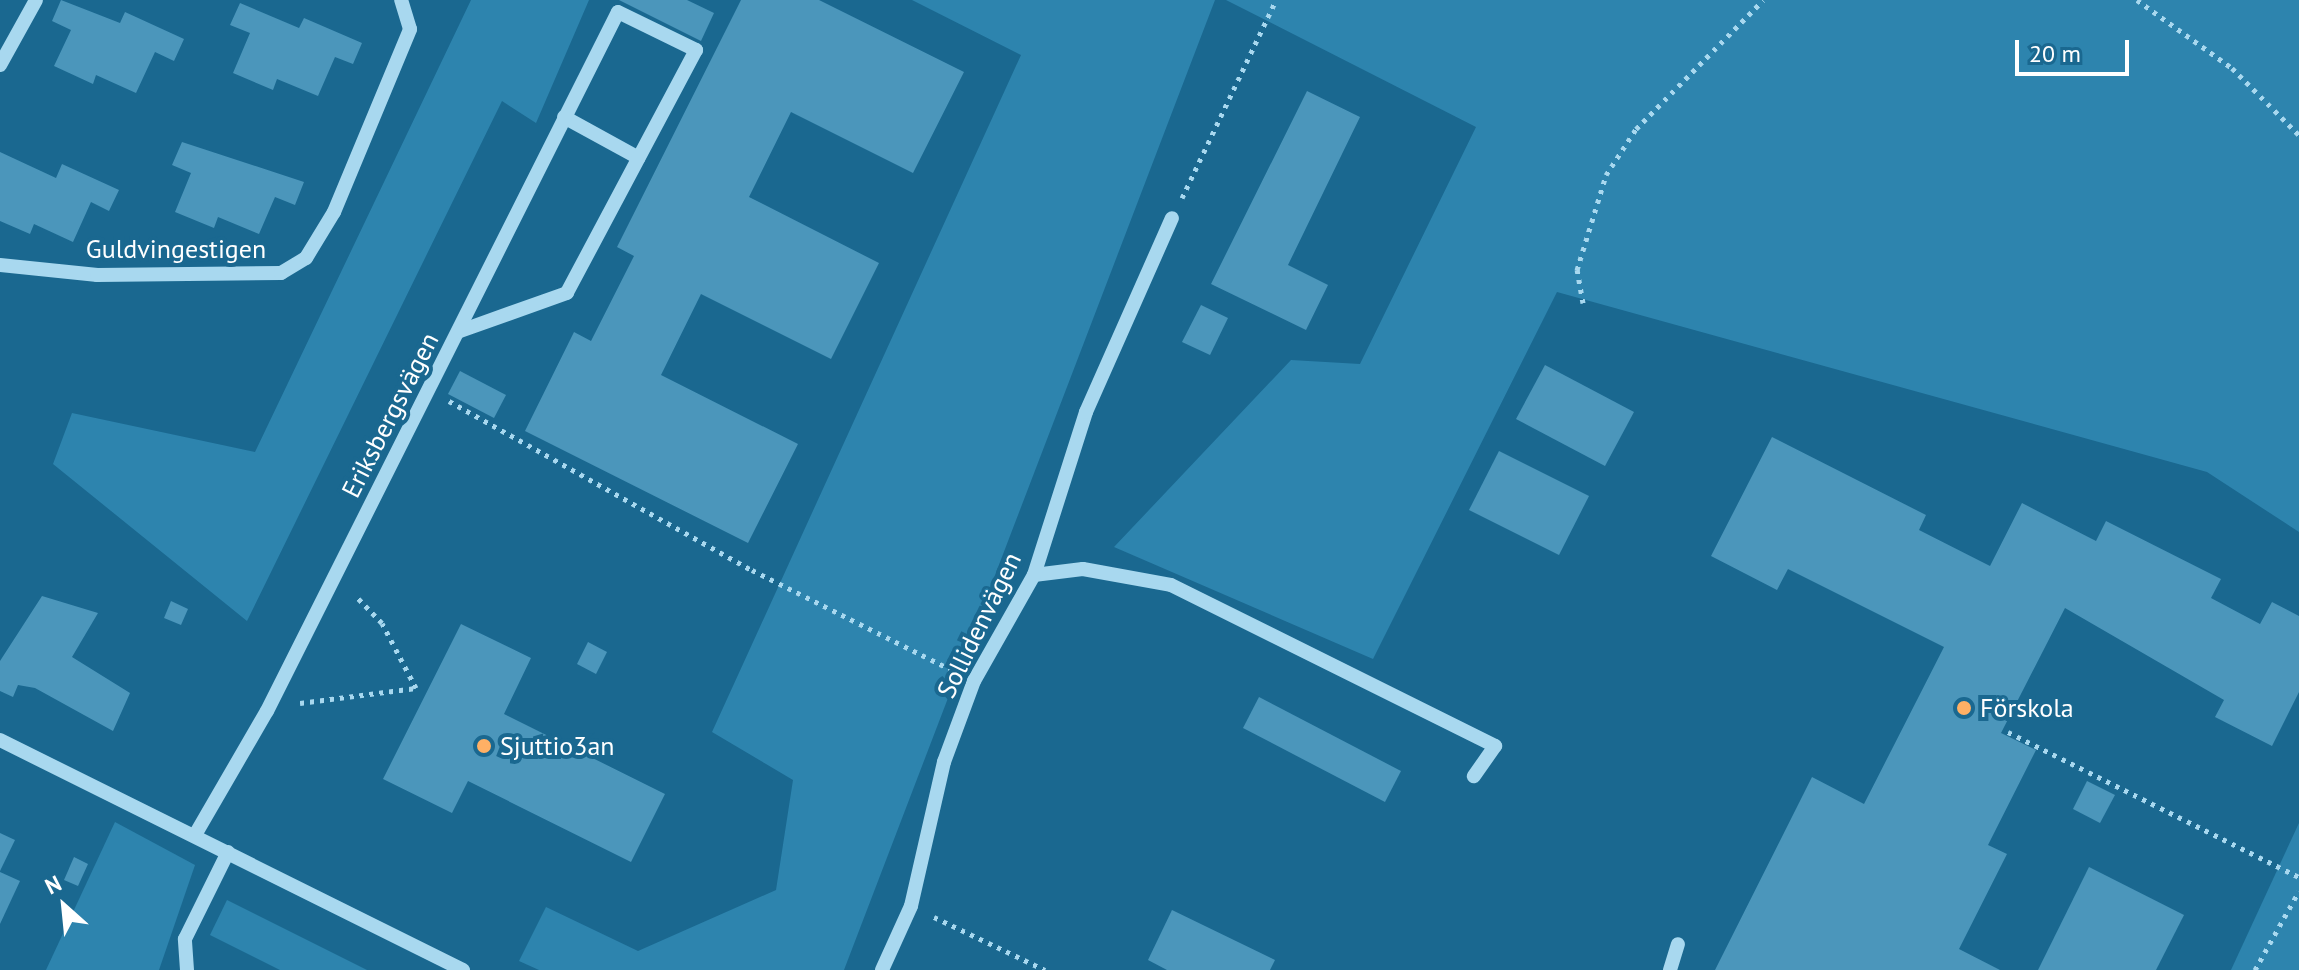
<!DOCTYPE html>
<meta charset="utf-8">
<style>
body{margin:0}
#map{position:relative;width:2299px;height:970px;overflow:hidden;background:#1a6890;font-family:"PT Sans",sans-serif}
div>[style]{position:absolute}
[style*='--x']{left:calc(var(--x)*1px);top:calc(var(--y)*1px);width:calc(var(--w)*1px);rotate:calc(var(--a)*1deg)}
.green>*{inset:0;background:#2d84ae}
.building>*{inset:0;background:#4b96bb}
.path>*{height:5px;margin-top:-2.5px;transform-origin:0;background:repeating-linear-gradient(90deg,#a8d8ef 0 4px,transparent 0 10px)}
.minor>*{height:14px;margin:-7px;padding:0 7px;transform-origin:7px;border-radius:7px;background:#a8d8ef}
.dots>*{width:22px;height:22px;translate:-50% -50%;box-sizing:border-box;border:4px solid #1a6890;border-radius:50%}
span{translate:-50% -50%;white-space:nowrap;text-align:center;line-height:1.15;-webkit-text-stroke:8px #1a6890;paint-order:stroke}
.street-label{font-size:26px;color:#fff}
.poi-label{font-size:26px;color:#fff}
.left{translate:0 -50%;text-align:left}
.north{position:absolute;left:24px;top:866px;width:80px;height:80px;-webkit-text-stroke:6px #1a6890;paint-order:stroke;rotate:333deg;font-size:22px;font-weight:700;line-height:32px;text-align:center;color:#fff}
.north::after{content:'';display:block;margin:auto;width:28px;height:36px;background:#fff;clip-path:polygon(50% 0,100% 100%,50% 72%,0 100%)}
.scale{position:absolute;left:2015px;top:40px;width:114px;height:36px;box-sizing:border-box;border:4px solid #fff;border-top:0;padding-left:10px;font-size:24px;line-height:28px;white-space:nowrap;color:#fff;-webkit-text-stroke:6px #1a6890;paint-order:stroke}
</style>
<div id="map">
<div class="green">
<i style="clip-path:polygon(471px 0,589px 0,536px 123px,502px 101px,247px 621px,53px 464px,72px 413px,255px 452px)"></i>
<i style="clip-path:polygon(912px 0,1215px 0,844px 970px,539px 970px,519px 961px,546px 907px,638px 951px,776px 890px,793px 780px,712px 732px,1021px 55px)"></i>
<i style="clip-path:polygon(1226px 0,2299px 0,2299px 532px,2207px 472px,1557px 292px,1373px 659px,1114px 547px,1291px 360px,1360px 364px,1476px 127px)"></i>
<i style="clip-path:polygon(115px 822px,195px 865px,159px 970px,46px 970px)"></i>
<i style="clip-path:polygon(2299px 823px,2299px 970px,2231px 970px)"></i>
<i style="clip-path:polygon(227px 900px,367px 970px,280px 970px,210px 935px)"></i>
</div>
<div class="building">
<i style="clip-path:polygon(61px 0,120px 23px,125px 12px,184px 39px,174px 61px,155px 52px,136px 93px,96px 75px,93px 84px,54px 66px,71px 30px,52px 21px)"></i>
<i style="clip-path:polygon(619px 0,687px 0,714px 13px,701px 41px)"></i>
<i style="clip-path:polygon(741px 0,819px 0,964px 72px,913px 173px,791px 112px,749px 197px,879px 263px,831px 359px,701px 294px,661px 375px,798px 444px,748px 543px,525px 431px,574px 332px,591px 341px,634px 256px,617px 247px)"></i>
<i style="clip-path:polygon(240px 3px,299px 28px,304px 18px,362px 43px,353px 64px,335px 57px,318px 96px,277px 79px,273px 90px,233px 73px,250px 33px,230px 25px)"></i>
<i style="clip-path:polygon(1307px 91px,1360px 117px,1288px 265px,1328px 285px,1306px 330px,1211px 284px)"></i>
<i style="clip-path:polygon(182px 142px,304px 182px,295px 205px,275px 197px,259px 234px,218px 217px,214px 228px,175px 212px,191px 173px,172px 165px)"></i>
<i style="clip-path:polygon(0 152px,56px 178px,62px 164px,119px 190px,109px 211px,91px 202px,73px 242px,34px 224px,30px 234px,0 221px)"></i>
<i style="clip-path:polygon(1201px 305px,1228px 318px,1210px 355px,1182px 342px)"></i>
<i style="clip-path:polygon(1545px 365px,1634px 412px,1605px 466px,1516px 419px)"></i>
<i style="clip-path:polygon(460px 371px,506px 395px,494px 418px,448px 394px)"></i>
<i style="clip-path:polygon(1772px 437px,1926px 515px,1919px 530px,1990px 566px,2022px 503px,2096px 541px,2106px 521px,2221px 579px,2211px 598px,2260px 624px,2272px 602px,2299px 616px,2299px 692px,2272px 746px,2215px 717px,2224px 700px,2065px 608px,2001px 733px,2036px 750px,1988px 845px,2007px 854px,1959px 949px,2000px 970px,1715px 970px,1812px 777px,1864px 804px,1944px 647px,1788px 569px,1777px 590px,1711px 556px)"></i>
<i style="clip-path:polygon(1499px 451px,1589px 496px,1559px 555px,1469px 510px)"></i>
<i style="clip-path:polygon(42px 596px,98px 613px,72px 657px,130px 693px,113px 731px,35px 688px,18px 685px,13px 697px,0 691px,0 661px)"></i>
<i style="clip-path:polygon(171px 601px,188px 609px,181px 625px,164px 618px)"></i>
<i style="clip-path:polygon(461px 624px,531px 658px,504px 714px,665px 794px,631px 862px,468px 781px,452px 813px,383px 779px)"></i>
<i style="clip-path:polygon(588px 642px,607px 652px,596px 674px,577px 664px)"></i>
<i style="clip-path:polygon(1259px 697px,1401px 771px,1385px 802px,1243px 728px)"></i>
<i style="clip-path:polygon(2087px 781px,2115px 795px,2100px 823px,2073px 809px)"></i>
<i style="clip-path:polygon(0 833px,15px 840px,0 871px)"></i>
<i style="clip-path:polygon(74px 857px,88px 864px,78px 886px,64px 880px)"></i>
<i style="clip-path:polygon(2089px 867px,2184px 915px,2156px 970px,2038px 970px)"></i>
<i style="clip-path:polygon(0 872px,20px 881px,0 924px)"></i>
<i style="clip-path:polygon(1172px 910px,1275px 960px,1270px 970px,1167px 970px,1148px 960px)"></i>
</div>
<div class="path">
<i style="--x:2137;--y:0;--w:117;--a:35.6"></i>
<i style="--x:2232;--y:68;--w:95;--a:45"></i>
<i style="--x:1182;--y:198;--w:219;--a:-64.6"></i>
<i style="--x:1583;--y:303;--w:34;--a:-100"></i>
<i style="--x:1577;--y:270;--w:99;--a:-73"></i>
<i style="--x:1606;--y:175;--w:55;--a:-56.9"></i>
<i style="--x:1636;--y:129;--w:181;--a:-45.4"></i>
<i style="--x:449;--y:401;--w:347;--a:29.2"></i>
<i style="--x:752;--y:570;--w:224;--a:26.6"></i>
<i style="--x:300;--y:703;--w:117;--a:-7.4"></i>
<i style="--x:416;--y:688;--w:73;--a:-117.6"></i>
<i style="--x:382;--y:623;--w:39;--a:-134"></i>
<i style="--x:2008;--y:732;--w:325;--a:26.5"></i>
<i style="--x:934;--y:917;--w:123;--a:25.5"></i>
<i style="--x:2255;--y:970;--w:90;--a:-60.9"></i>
</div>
<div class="minor">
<i style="--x:0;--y:65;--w:74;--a:-61"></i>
<i style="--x:564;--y:117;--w:85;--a:28.7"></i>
<i style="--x:0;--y:265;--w:98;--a:5.9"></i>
<i style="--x:97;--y:275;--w:184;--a:-0.6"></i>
<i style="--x:281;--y:273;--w:29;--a:-31"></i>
<i style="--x:306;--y:258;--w:54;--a:-58.7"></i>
<i style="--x:334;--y:212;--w:198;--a:-67.4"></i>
<i style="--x:410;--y:29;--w:30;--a:-107"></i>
<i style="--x:1034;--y:575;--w:49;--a:-7"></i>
<i style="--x:1083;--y:569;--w:89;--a:10.3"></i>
<i style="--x:1171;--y:585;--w:362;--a:26.4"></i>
<i style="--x:1495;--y:746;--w:37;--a:125"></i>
<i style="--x:0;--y:740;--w:517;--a:26.42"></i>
<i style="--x:195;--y:835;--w:143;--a:-59.9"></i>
<i style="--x:267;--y:711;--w:782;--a:-63.34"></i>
<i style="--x:618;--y:12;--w:87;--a:26"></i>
<i style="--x:696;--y:50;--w:275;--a:118"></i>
<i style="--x:567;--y:293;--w:114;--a:160.4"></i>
<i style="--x:187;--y:970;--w:31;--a:-94"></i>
<i style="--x:185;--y:939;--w:97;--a:-63.7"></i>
<i style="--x:882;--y:970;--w:70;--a:-65.6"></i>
<i style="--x:911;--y:906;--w:148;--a:-77.1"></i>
<i style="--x:944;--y:762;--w:86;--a:-69.7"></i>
<i style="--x:974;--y:681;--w:122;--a:-60.5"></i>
<i style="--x:1034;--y:575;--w:171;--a:-72.3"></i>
<i style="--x:1086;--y:412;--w:212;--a:-66.1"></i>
<i style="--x:1670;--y:970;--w:27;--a:-73"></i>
</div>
<div class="dots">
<i style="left:1964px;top:708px;background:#ffb065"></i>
<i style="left:484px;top:746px;background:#ffb065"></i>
</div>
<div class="street-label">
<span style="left:176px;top:249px">Guldvingestigen</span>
<span style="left:390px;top:415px;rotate:-63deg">Eriksbergsvägen</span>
<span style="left:979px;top:625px;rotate:-64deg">Sollidenvägen</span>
</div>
<div class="poi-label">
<span class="left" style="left:1980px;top:708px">Förskola</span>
<span class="left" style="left:500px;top:746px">Sjuttio3an</span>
</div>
<div class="north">N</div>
<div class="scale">20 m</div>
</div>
